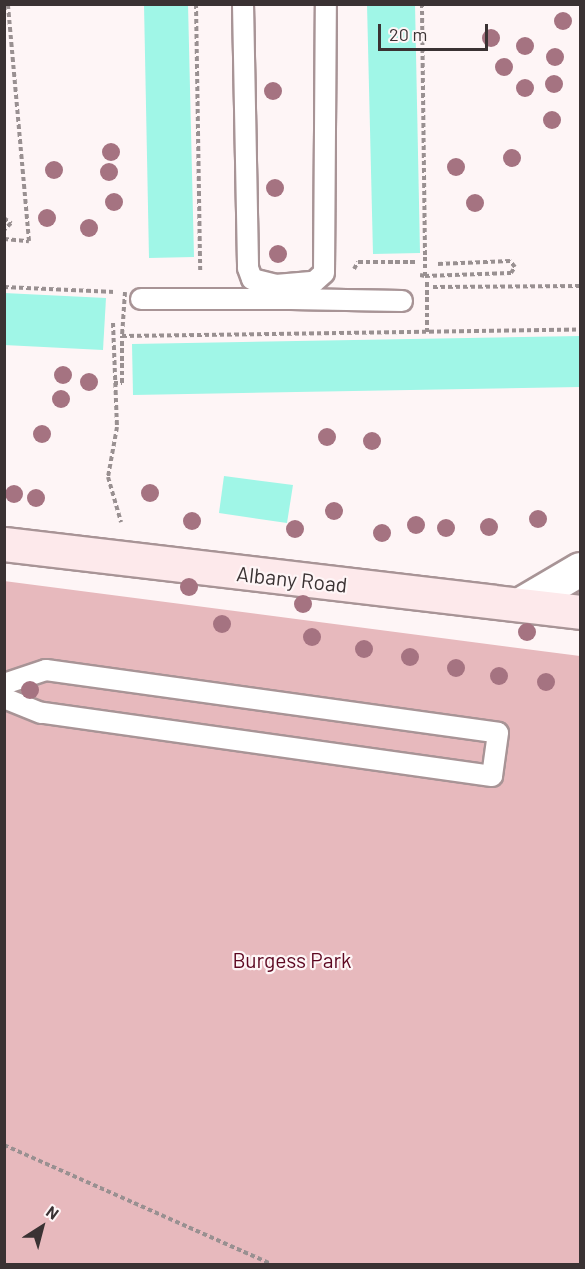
<!DOCTYPE html>
<style>
body{margin:0}
#map{position:relative;width:585px;height:1269px;overflow:hidden;background:#fef5f6;font-family:Barlow,sans-serif}
div>[style]{position:absolute}
[style*='--x']{left:calc(var(--x)*1px);top:calc(var(--y)*1px);width:calc(var(--w)*1px);rotate:calc(var(--a)*1deg)}
.green>*{inset:0;background:#e7b9bd}
.building>*{inset:0;background:#a0f6e7}
.path>*{height:4px;margin-top:-2px;transform-origin:0;background:repeating-linear-gradient(90deg,#999091 0 4.5px,transparent 0 7.5px)}
.roads{filter:drop-shadow(2px 0 #a89496) drop-shadow(-2px 0 #a89496) drop-shadow(0 2px #a89496) drop-shadow(0 -2px #a89496)}
.service>*{height:20px;margin:-10px;padding:0 10px;transform-origin:10px;border-radius:10px;background:#fff}
.tertiary>*{height:33px;margin:-16.5px;padding:0 16.5px;transform-origin:16.5px;border-radius:16.5px;background:#fff}
.secondary>*{height:33px;margin:-16.5px;padding:0 16.5px;transform-origin:16.5px;border-radius:16.5px;background:#fde9eb}
.path-bridge>*{height:4px;margin-top:-2px;transform-origin:0;background:repeating-linear-gradient(90deg,#999091 0 4.5px,transparent 0 7.5px)}
.trees>*{width:18px;height:18px;margin:-9px;border-radius:50%;background:#a57381}
span{translate:-50% -50%;white-space:nowrap;text-align:center;line-height:1.15;-webkit-text-stroke:4.5px #fef5f6;paint-order:stroke}
.street-label{font-size:21px;color:#3a3233}
.park-label{font-size:21px;color:#5d0821}
.frame{position:absolute;inset:0;border:6px solid #3a3233;pointer-events:none}
.north{position:absolute;left:12px;top:1197px;width:60px;height:60px;-webkit-text-stroke:4px #fef5f6;paint-order:stroke;rotate:36deg;font-size:16px;font-weight:700;line-height:24px;text-align:center;color:#3a3233}
.north::after{content:'';display:block;margin:auto;width:21px;height:27px;background:#3a3233;clip-path:polygon(50% 0,100% 100%,50% 72%,0 100%)}
.scale{position:absolute;left:378px;top:24px;width:110px;height:27px;box-sizing:border-box;border:3px solid #3a3233;border-top:0;padding-left:8px;font-size:18px;line-height:21px;white-space:nowrap;color:#3a3233;-webkit-text-stroke:4px #fef5f6;paint-order:stroke}
</style>
<div id="map">
<div class="green">
<i style="clip-path:polygon(4px 581px,580px 656px,580px 1264px,5px 1264px)"></i>
</div>
<div class="building">
<i style="clip-path:polygon(144px 4px,188px 4px,194px 257px,149px 258px)"></i>
<i style="clip-path:polygon(367px 4px,415px 4px,420px 253px,373px 254px)"></i>
<i style="clip-path:polygon(4px 293px,106px 298px,103px 350px,4px 345px)"></i>
<i style="clip-path:polygon(580px 336px,580px 387px,133px 395px,132px 344px)"></i>
<i style="clip-path:polygon(224px 476px,293px 485px,287px 523px,219px 513px)"></i>
</div>
<div class="path">
<i style="--x:196;--y:4;--w:266;--a:89.1"></i>
<i style="--x:4;--y:218;--w:9;--a:36"></i>
<i style="--x:11;--y:223;--w:10;--a:135"></i>
<i style="--x:4;--y:239;--w:25;--a:5"></i>
<i style="--x:29;--y:241;--w:238;--a:-95.1"></i>
<i style="--x:354;--y:269;--w:8;--a:-60"></i>
<i style="--x:358;--y:262;--w:59;--a:0"></i>
<i style="--x:4;--y:287;--w:111;--a:2.6"></i>
<i style="--x:433;--y:287;--w:147;--a:-0.4"></i>
<i style="--x:113;--y:323;--w:104;--a:87.8"></i>
<i style="--x:117;--y:427;--w:51;--a:100.2"></i>
<i style="--x:108;--y:477;--w:47;--a:73.9"></i>
<i style="--x:114;--y:383;--w:8;--a:0"></i>
<i style="--x:122;--y:383;--w:47;--a:-90"></i>
<i style="--x:4;--y:1145;--w:292;--a:24"></i>
</div>
<div class="roads">
<div class="service">
<i style="--x:243;--y:4;--w:264;--a:88.9"></i>
<i style="--x:248;--y:268;--w:12;--a:70"></i>
<i style="--x:252;--y:279;--w:25;--a:14"></i>
<i style="--x:276;--y:285;--w:38;--a:-5"></i>
<i style="--x:314;--y:282;--w:13;--a:-42"></i>
<i style="--x:324;--y:273;--w:269;--a:-89.6"></i>
<i style="--x:291;--y:287;--w:12;--a:90"></i>
<i style="--x:291;--y:299;--w:111;--a:1"></i>
<i style="--x:141;--y:299;--w:150;--a:0"></i>
<i style="--x:4;--y:684;--w:44;--a:-18.4"></i>
<i style="--x:46;--y:670;--w:456;--a:7.9"></i>
<i style="--x:498;--y:733;--w:43;--a:97.9"></i>
<i style="--x:492;--y:776;--w:455;--a:-172"></i>
<i style="--x:41;--y:713;--w:40;--a:-158"></i>
</div>
<div class="tertiary">
<i style="--x:522;--y:603;--w:67;--a:-30.4"></i>
</div>
<div class="secondary">
<i style="--x:4;--y:544;--w:580;--a:6.73"></i>
</div>
</div>
<div class="path-bridge">
<i style="--x:420;--y:275;--w:5;--a:11"></i>
<i style="--x:425;--y:276;--w:21;--a:-90"></i>
<i style="--x:425;--y:255;--w:251;--a:-90.7"></i>
<i style="--x:425;--y:276;--w:86;--a:-2"></i>
<i style="--x:511;--y:273;--w:7;--a:-56"></i>
<i style="--x:515;--y:267;--w:8;--a:-130"></i>
<i style="--x:510;--y:261;--w:73;--a:177.6"></i>
<i style="--x:125;--y:292;--w:44;--a:93.9"></i>
<i style="--x:122;--y:336;--w:458;--a:-0.8"></i>
<i style="--x:427;--y:332;--w:51;--a:-90"></i>
</div>
<div class="trees">
<i style="left:563px;top:21px"></i>
<i style="left:491px;top:38px"></i>
<i style="left:525px;top:46px"></i>
<i style="left:555px;top:57px"></i>
<i style="left:504px;top:67px"></i>
<i style="left:554px;top:84px"></i>
<i style="left:525px;top:88px"></i>
<i style="left:273px;top:91px"></i>
<i style="left:552px;top:120px"></i>
<i style="left:111px;top:152px"></i>
<i style="left:512px;top:158px"></i>
<i style="left:456px;top:167px"></i>
<i style="left:54px;top:170px"></i>
<i style="left:109px;top:172px"></i>
<i style="left:275px;top:188px"></i>
<i style="left:114px;top:202px"></i>
<i style="left:475px;top:203px"></i>
<i style="left:47px;top:218px"></i>
<i style="left:89px;top:228px"></i>
<i style="left:278px;top:254px"></i>
<i style="left:63px;top:375px"></i>
<i style="left:89px;top:382px"></i>
<i style="left:61px;top:399px"></i>
<i style="left:42px;top:434px"></i>
<i style="left:327px;top:437px"></i>
<i style="left:372px;top:441px"></i>
<i style="left:150px;top:493px"></i>
<i style="left:14px;top:494px"></i>
<i style="left:36px;top:498px"></i>
<i style="left:334px;top:511px"></i>
<i style="left:538px;top:519px"></i>
<i style="left:192px;top:521px"></i>
<i style="left:416px;top:525px"></i>
<i style="left:489px;top:527px"></i>
<i style="left:446px;top:528px"></i>
<i style="left:295px;top:529px"></i>
<i style="left:382px;top:533px"></i>
<i style="left:189px;top:587px"></i>
<i style="left:303px;top:604px"></i>
<i style="left:222px;top:624px"></i>
<i style="left:527px;top:632px"></i>
<i style="left:312px;top:637px"></i>
<i style="left:364px;top:649px"></i>
<i style="left:410px;top:657px"></i>
<i style="left:456px;top:668px"></i>
<i style="left:499px;top:676px"></i>
<i style="left:546px;top:682px"></i>
<i style="left:30px;top:690px"></i>
</div>
<div class="street-label">
<span style="left:292px;top:579px;rotate:6deg">Albany Road</span>
</div>
<div class="park-label">
<span style="left:292px;top:960px">Burgess Park</span>
</div>
<div class="frame"></div>
<div class="north">N</div>
<div class="scale">20 m</div>
</div>
